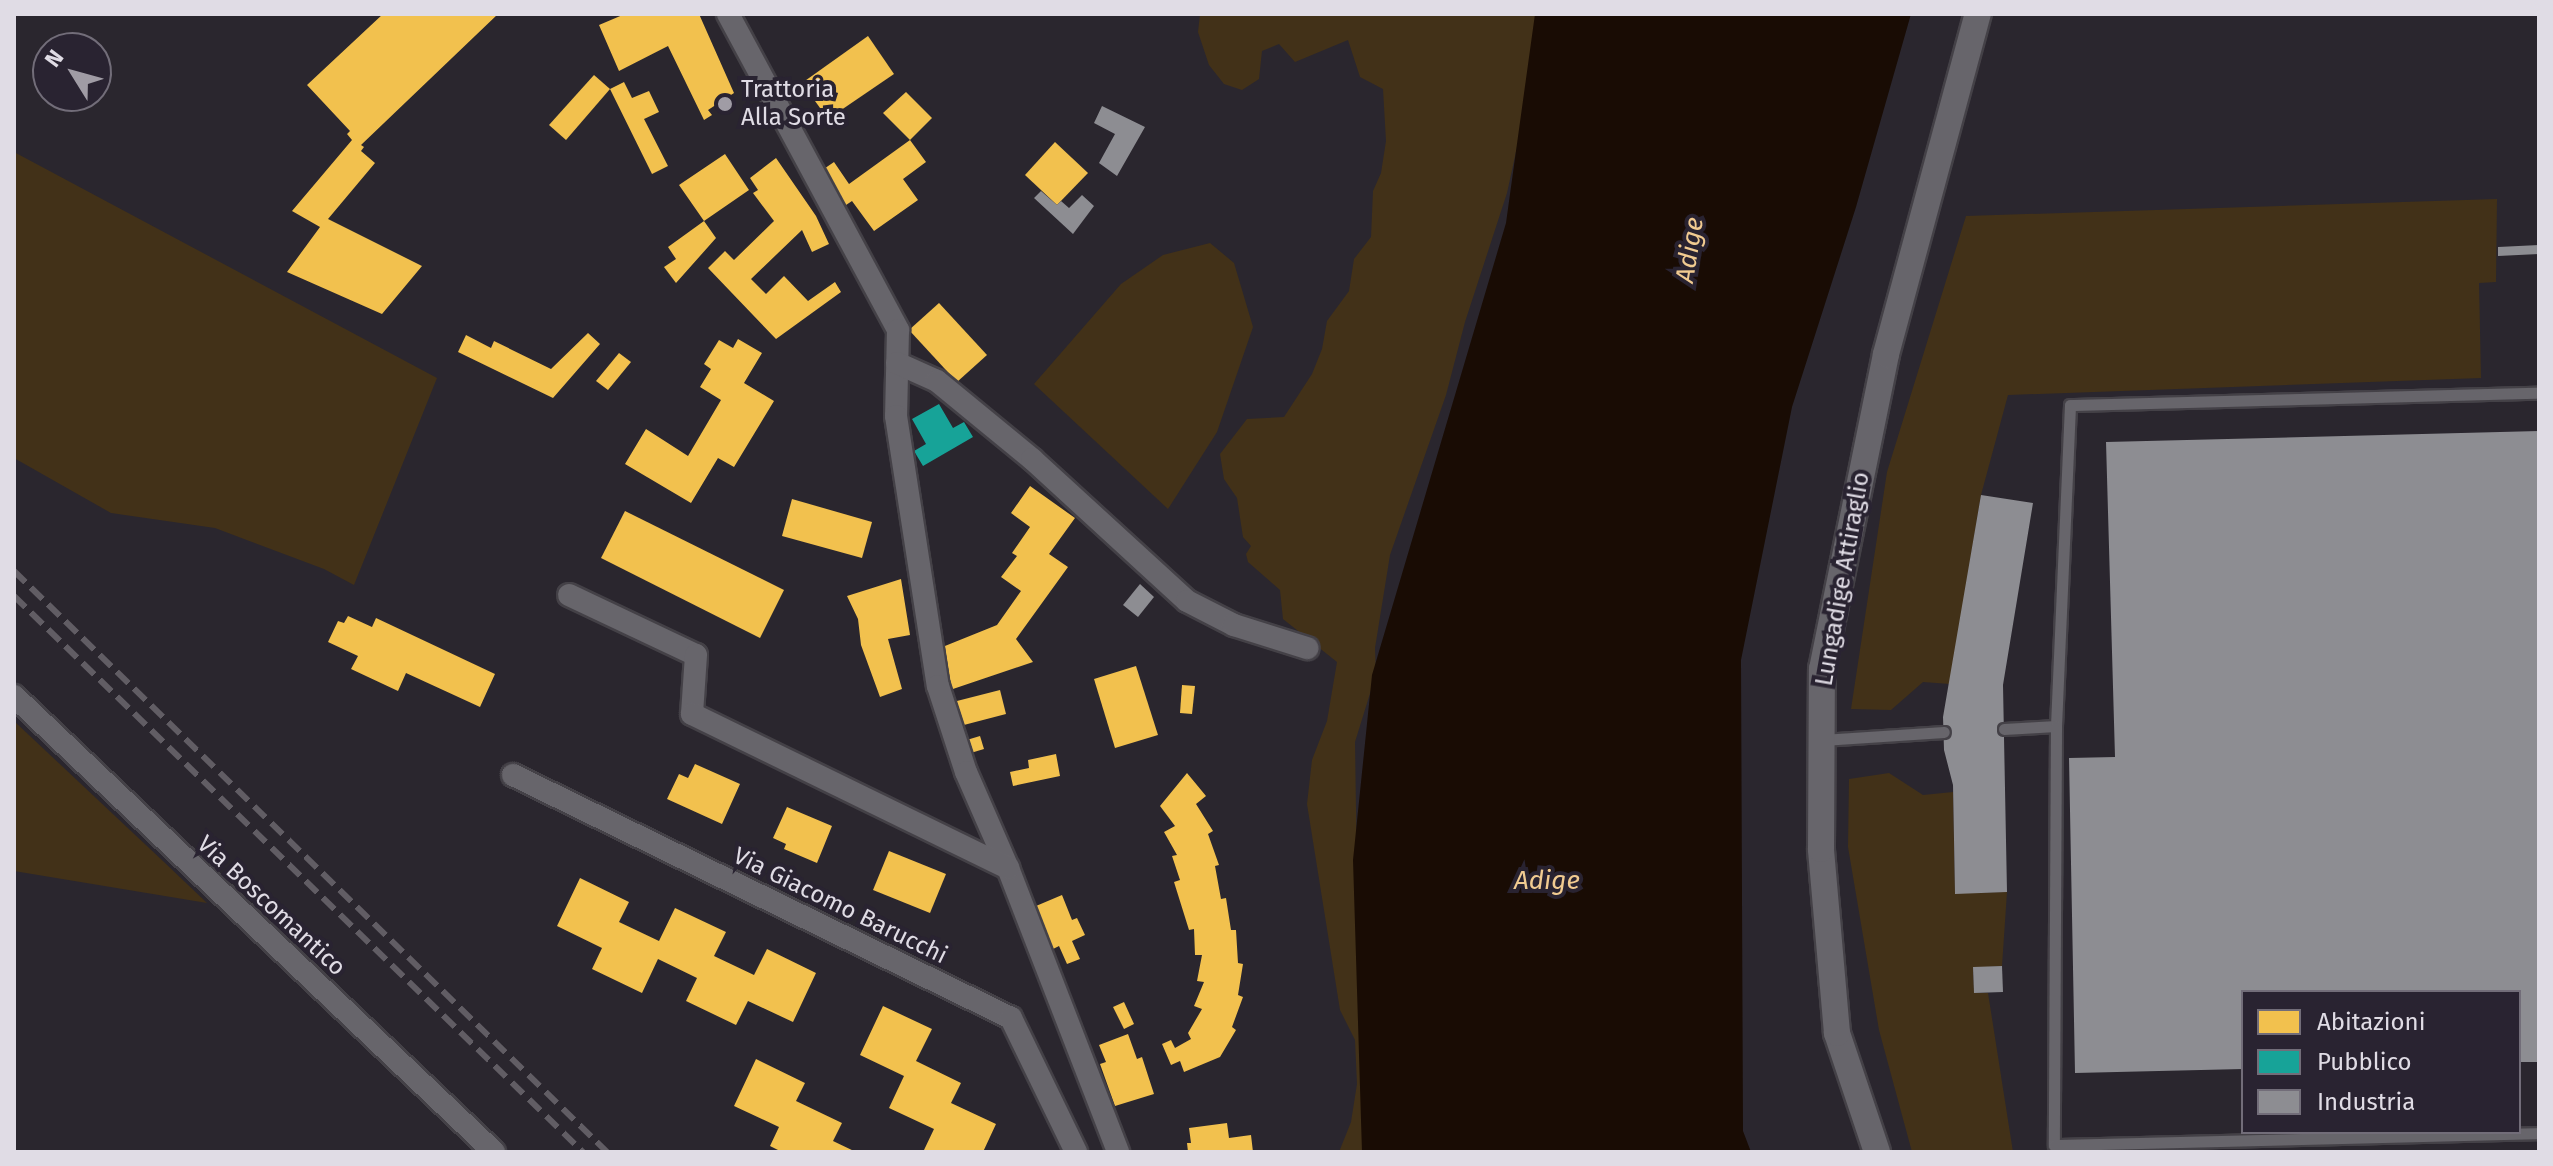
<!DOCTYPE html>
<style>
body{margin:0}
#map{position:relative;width:2553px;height:1166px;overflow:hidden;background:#2a262e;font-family:"Fira Sans",sans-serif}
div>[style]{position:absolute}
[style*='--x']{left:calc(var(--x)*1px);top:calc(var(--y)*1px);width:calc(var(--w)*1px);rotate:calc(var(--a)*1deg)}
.green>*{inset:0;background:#423118}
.water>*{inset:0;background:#190c04}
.homes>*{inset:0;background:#f2c14e}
.public>*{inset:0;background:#17a398}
.industry>*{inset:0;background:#8d8d92}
.roads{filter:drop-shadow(2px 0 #444147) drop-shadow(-2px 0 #444147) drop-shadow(0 2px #444147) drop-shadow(0 -2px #444147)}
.service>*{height:11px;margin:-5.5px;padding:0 5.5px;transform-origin:5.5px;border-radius:5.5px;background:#67656b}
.minor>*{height:22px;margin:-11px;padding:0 11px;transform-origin:11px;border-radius:11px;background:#67656b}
.tertiary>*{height:26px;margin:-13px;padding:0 13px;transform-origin:13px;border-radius:13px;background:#67656b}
.rail>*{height:6px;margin-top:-3px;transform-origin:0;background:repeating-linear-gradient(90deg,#615d64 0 16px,transparent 0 24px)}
.dots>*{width:22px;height:22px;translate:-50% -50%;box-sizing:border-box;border:4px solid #292331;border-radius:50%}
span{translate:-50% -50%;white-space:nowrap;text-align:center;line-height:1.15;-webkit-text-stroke:8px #292331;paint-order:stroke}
.poi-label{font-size:24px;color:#e0dce5}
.left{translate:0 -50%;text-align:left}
.street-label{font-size:24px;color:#e0dce5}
.water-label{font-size:26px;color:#f1cb91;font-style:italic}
.frame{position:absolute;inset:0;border:16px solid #e0dce5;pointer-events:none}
.legend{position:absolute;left:2241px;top:990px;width:280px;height:144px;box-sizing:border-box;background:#292331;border:2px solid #726d79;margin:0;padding:10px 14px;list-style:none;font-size:24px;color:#e0dce5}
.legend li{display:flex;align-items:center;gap:16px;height:40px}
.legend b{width:40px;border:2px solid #726d79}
.north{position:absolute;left:32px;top:32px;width:80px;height:80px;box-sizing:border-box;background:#292331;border:2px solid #726d79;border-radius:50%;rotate:307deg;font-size:22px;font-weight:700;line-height:32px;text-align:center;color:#e0dce5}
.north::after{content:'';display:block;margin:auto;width:28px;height:36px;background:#a09ca5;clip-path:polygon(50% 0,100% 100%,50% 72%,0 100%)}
</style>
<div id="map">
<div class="green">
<i style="clip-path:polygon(1200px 14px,1546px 14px,1507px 193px,1465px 322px,1446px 395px,1390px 555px,1375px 648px,1376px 674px,1355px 742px,1358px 942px,1377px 1152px,1339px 1152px,1351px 1122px,1357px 1084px,1355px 1040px,1340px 1010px,1307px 804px,1312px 760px,1327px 721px,1337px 662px,1283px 619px,1280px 590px,1248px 562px,1246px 554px,1251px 546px,1243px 537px,1237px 498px,1224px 479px,1220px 454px,1247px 419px,1284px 417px,1312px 374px,1322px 349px,1327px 321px,1349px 291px,1354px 259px,1371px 237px,1373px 191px,1381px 173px,1386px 141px,1383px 89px,1360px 77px,1348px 40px,1295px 62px,1279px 44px,1262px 51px,1259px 79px,1242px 90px,1224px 84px,1209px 65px,1198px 32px)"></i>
<i style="clip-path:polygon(14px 152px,437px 378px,354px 585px,324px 569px,215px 528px,111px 513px,14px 458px)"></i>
<i style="clip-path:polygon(2497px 199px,2496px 282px,2479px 283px,2481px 378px,2008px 395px,1981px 495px,1950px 684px,1923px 682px,1891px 710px,1851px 709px,1887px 472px,1966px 216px)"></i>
<i style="clip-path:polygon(1210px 243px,1234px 263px,1253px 327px,1217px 432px,1168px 509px,1034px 384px,1121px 284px,1163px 255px)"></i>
<i style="clip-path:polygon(14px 721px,165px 863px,207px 903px,14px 871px)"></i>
<i style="clip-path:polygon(1889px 773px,1923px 795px,1953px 792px,1955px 893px,2007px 892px,2002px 966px,1973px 968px,1974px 993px,1988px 993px,2013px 1152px,1912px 1152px,1879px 1030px,1848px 847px,1849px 779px)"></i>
</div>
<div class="water">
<i style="clip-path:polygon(1535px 14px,1911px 14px,1856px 207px,1792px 407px,1741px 660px,1743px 1131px,1751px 1152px,1362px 1152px,1353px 860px,1372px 675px,1506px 223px)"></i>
</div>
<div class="homes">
<i style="clip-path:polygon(383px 14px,498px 14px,361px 145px,364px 147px,361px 151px,375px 163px,328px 219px,422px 266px,382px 314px,287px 272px,320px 227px,292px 211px,352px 140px,347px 134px,350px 131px,307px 85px)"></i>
<i style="clip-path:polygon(625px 14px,699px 14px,734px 93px,708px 110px,712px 115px,704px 120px,668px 46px,619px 71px,599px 25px)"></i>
<i style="clip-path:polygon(868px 36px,894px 74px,828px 119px,802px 83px)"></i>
<i style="clip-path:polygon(594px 75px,610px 89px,566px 140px,549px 125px)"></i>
<i style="clip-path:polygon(624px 82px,632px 98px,649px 91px,659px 112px,644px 119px,668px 166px,652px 174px,610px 89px)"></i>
<i style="clip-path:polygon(906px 92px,932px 118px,910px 140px,883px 113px)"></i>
<i style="clip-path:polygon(910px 140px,926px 162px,903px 179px,918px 200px,874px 231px,852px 201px,837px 211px,815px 175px,834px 162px,849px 184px)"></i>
<i style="clip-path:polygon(1055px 142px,1088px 173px,1057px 205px,1025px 175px)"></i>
<i style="clip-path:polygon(725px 154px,749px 190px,704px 221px,716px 238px,676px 283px,664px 267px,676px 259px,668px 247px,704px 221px,679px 185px)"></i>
<i style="clip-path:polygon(776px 158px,816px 216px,829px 244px,812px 252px,802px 230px,751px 279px,766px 294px,784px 276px,808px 301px,835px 282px,841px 292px,776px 339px,708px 268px,725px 251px,734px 260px,774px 221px,753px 193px,758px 190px,750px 178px)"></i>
<i style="clip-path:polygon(939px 303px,987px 355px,957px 382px,909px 330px)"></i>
<i style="clip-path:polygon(588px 333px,600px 344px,553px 398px,458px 352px,466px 335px,491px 348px,494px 341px,551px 369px)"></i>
<i style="clip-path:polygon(738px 339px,762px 353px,744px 383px,774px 401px,734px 467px,718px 458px,691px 503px,625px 464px,646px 429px,688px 456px,721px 400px,700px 387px,711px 369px,704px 364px,719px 340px,733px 348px)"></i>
<i style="clip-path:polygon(619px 353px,631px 362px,608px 390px,596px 381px)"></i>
<i style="clip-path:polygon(1030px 486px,1075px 518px,1049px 554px,1068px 567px,1016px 639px,1033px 662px,947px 691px,935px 650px,997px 625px,1021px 591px,1001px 577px,1017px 556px,1012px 553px,1030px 527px,1011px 513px)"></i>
<i style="clip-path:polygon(792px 499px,872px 522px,862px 558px,782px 536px)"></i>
<i style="clip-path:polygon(625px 511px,784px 590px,760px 638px,601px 558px)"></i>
<i style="clip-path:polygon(901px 579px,910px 635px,888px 639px,902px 689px,880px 697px,861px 645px,858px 619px,847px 596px)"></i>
<i style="clip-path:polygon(348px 616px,372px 627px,376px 618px,495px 674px,480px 707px,406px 673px,398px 691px,351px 669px,358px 656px,328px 642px,338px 621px,344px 623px)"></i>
<i style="clip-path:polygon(1136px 666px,1158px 735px,1115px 748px,1094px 679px)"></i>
<i style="clip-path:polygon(1182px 685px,1195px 686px,1192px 714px,1180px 713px)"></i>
<i style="clip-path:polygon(1000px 690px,1006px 714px,960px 726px,953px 702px)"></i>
<i style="clip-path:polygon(980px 736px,984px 749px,964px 755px,960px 742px)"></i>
<i style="clip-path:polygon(1056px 754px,1060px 776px,1013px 786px,1010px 772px,1029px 768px,1028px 760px)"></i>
<i style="clip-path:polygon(695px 764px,740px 784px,722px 824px,667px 799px,679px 774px,688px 778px)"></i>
<i style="clip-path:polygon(1187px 773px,1206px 796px,1196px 804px,1213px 831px,1208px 834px,1219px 865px,1215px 866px,1221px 899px,1226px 898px,1231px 930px,1236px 930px,1238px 963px,1243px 964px,1238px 995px,1243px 997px,1232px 1027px,1236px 1030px,1220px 1057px,1184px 1072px,1180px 1061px,1171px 1065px,1162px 1044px,1171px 1040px,1175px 1048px,1191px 1039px,1188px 1033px,1202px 1009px,1194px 1006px,1204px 982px,1197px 981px,1202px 955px,1195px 955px,1194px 929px,1189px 930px,1174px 882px,1180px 880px,1172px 856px,1177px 855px,1164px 832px,1175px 826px,1160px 806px)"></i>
<i style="clip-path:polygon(787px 807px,832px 826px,817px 863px,784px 849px,786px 844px,773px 838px)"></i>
<i style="clip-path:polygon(889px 851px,946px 874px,930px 913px,873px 890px)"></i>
<i style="clip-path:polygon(580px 878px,629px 902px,619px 922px,659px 941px,675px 908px,726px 932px,714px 956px,754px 975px,767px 949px,816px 973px,793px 1022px,748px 1001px,736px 1025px,686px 1001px,697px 978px,658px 959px,642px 993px,592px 969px,602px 948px,557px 926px)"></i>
<i style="clip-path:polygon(1062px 895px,1072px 920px,1077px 918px,1085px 935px,1072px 941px,1080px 959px,1067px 964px,1059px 946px,1053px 949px,1036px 906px)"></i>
<i style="clip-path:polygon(1124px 1002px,1134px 1024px,1124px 1029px,1113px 1007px)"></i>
<i style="clip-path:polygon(883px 1006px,932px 1029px,916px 1061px,961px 1083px,951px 1103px,996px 1124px,983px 1152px,924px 1150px,934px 1129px,889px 1108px,904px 1076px,860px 1055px)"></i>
<i style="clip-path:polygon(1128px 1034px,1137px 1059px,1142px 1057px,1154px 1094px,1115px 1106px,1100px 1064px,1106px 1062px,1099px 1045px)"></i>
<i style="clip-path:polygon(756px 1059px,805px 1083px,796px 1101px,842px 1123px,833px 1141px,856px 1152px,782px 1152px,770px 1146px,779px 1127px,734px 1106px)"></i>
<i style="clip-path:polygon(1227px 1123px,1229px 1138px,1251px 1135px,1253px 1152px,1188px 1152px,1187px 1143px,1191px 1143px,1189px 1128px)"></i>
</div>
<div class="public">
<i style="clip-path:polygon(939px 404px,953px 428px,964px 422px,973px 437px,923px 466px,914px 451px,926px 444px,912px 419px)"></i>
</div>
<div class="industry">
<i style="clip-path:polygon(1102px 106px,1145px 127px,1117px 176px,1099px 163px,1115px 134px,1094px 123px)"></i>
<i style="clip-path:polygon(1041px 191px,1057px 205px,1061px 201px,1069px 208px,1082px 195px,1094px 206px,1073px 234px,1034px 198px)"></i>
<i style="clip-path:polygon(2539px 245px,2539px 254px,2498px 256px,2498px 247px)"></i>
<i style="clip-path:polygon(2539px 431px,2539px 1062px,2519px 1062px,2519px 992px,2243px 992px,2243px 1069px,2075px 1073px,2069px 758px,2115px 757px,2106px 442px)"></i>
<i style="clip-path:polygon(1981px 495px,2033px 503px,2003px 685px,2007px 892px,1955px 894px,1953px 785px,1944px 750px,1943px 717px)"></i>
<i style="clip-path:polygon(1140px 584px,1154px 597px,1138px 617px,1123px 605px)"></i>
<i style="clip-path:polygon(2002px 966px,2003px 992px,1974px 993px,1973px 967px)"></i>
</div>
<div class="roads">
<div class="service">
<i style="--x:2056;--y:726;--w:321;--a:-87.5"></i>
<i style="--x:2070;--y:405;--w:469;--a:-1.5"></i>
<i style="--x:2004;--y:729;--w:52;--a:-3.3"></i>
<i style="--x:2056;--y:726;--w:419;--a:90.3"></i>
<i style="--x:2054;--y:1145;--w:485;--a:-1.4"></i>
<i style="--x:1822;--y:740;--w:122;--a:-3.8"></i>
</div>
<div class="minor">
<i style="--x:728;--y:14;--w:359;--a:61.7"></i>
<i style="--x:898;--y:330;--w:86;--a:91.3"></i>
<i style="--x:896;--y:416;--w:273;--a:81.2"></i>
<i style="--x:938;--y:686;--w:90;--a:72"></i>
<i style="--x:966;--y:772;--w:105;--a:66.4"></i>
<i style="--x:1008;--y:868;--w:305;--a:68.8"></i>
<i style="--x:897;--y:363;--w:44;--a:24.2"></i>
<i style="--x:937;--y:381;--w:123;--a:39.4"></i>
<i style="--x:1032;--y:459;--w:210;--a:42.5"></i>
<i style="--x:1187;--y:601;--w:53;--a:27.1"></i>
<i style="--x:1234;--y:625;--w:77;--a:17.5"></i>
<i style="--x:569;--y:595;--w:140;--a:25.3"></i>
<i style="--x:696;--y:655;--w:59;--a:93.9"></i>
<i style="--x:692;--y:714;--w:352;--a:26"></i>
<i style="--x:14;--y:696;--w:662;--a:43.53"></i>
<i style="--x:513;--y:775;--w:554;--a:26.01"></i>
<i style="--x:1011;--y:1018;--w:149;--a:64.1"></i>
</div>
<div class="tertiary">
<i style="--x:1877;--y:1152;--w:126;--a:-108.6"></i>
<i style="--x:1837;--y:1033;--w:185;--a:-95"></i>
<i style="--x:1821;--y:849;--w:180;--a:-89.7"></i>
<i style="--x:1822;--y:669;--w:321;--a:-78.5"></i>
<i style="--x:1886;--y:354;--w:352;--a:-74.9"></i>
</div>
</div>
<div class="rail">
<i style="--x:14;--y:571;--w:830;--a:44.41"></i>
<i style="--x:14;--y:596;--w:796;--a:44.34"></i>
</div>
<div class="dots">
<i style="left:725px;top:104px;background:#a09ca5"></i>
</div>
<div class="poi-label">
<span class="left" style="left:741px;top:104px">Trattoria<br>Alla Sorte</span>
</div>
<div class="street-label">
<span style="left:1843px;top:579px;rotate:-80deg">Lungadige Attiraglio</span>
<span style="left:271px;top:906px;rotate:43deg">Via Boscomantico</span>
<span style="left:840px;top:906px;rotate:26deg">Via Giacomo Barucchi</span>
</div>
<div class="water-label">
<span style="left:1690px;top:250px;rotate:-81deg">Adige</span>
<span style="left:1547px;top:881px">Adige</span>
</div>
<div class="frame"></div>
<ul class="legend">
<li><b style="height:22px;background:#f2c14e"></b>Abitazioni</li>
<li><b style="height:22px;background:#17a398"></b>Pubblico</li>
<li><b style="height:22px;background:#8d8d92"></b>Industria</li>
</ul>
<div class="north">N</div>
</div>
